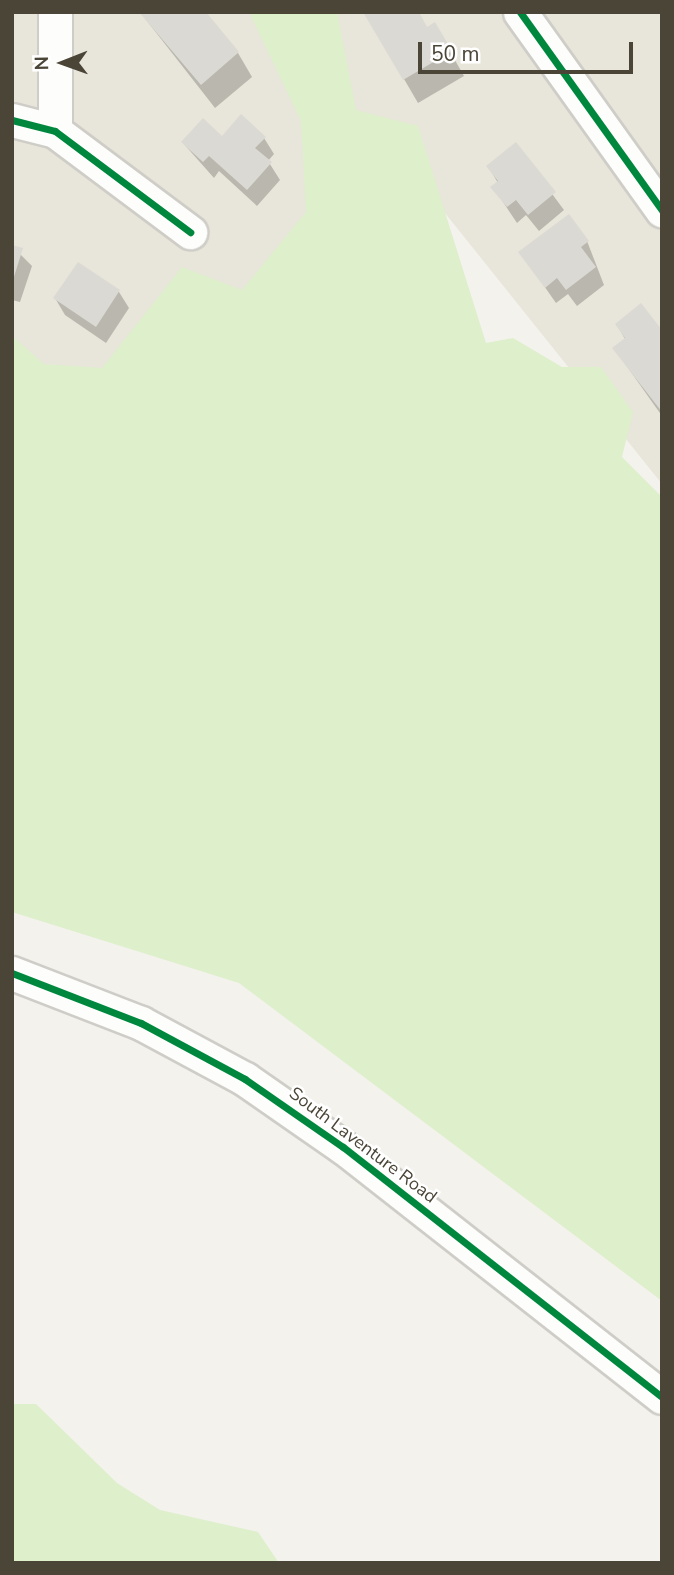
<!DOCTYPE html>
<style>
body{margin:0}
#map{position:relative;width:674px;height:1575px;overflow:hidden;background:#f3f2ed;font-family:"Nunito Sans",sans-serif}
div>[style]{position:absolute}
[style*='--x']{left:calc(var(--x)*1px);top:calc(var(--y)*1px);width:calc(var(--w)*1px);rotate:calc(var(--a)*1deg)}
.residential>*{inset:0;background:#e8e5da}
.green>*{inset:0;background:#deefcb}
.shadow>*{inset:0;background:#0003}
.building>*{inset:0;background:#dbd9d3}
.roads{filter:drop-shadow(2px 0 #cfcdc7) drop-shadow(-2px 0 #cfcdc7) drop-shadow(0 2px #cfcdc7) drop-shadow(0 -2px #cfcdc7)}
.minor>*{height:33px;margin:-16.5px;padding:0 16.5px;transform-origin:16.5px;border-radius:16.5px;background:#fdfdfc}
.cycleway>*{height:7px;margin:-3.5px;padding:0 3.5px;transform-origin:3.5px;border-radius:3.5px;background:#00873e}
span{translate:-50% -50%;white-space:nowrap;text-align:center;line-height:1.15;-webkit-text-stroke:5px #fff;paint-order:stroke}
.street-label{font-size:18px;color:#4b4537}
.frame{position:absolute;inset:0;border:14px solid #4b4537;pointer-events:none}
.north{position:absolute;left:28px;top:28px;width:70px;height:70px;-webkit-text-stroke:5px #fff;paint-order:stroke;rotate:269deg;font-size:19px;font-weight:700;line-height:28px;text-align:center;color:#4b4537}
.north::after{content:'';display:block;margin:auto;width:24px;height:32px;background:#4b4537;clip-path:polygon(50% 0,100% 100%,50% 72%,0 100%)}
.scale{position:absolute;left:418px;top:42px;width:215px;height:32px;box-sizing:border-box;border:4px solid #4b4537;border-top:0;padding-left:9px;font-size:21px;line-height:24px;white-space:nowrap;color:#4b4537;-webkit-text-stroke:5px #fff;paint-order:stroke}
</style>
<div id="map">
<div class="residential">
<i style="clip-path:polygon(12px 12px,662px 12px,662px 484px,429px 193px,93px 445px,12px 373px)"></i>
</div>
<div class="green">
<i style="clip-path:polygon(255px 12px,337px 12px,356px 110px,418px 126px,486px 343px,513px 338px,562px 367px,601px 367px,633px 412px,622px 457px,662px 497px,662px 1301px,239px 983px,12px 912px,12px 336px,44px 364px,102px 368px,182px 267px,242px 290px,306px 212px,301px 121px,251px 16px)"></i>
<i style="clip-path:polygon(12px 1404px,36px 1404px,117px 1483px,160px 1510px,258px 1532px,279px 1563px,12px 1563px)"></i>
</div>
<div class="shadow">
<i style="clip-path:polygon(140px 12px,238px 53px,252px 77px,215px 108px)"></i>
<i style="clip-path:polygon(365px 12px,427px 29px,435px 25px,464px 76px,418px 103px)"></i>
<i style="clip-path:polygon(222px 138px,264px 138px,274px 154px,268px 161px,280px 180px,257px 206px,219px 171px,214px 178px,183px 143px)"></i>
<i style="clip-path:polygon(515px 144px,564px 210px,539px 231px,526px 215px,517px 223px,493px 187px,498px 183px,488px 166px)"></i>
<i style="clip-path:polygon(587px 241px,604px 285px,577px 306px,568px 294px,556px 303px,521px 253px)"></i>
<i style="clip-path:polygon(12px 246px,32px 266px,20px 302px,12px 300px)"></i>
<i style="clip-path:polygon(78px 264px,119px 292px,129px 308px,106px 343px,65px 315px,55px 298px)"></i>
<i style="clip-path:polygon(617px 325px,662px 333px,662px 416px,614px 348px,625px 339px)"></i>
</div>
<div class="building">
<i style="clip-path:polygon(139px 12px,206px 12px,239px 52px,201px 85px)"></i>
<i style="clip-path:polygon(363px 12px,419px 12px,427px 27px,435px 22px,452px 51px,403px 80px)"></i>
<i style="clip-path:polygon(241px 114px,266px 137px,255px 148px,272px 162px,247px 190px,209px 156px,203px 162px,181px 142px,203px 118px,222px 136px)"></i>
<i style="clip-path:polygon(516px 142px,556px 192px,528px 215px,516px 200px,507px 207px,490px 187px,498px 181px,486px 166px)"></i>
<i style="clip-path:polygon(569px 214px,589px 241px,581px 247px,596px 267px,566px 290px,557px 278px,545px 288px,518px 252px)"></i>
<i style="clip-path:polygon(12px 245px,23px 248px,13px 280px,12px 280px)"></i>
<i style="clip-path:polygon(78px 262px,120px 290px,96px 327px,53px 298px)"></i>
<i style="clip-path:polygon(641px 303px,662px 330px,662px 412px,612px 348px,625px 338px,615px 324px)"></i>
</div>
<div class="roads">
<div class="minor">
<i style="--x:55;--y:12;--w:119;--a:90"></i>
<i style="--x:520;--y:12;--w:244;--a:54.4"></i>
<i style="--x:12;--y:120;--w:44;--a:14.3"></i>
<i style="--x:55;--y:131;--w:169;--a:36.8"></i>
<i style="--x:12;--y:973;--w:138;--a:21.2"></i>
<i style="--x:141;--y:1023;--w:118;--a:28.3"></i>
<i style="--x:245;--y:1079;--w:119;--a:34.8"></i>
<i style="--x:343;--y:1147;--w:405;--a:38.1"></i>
</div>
</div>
<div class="cycleway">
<i style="--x:520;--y:12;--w:244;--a:54.4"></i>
<i style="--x:12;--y:120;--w:44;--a:14.3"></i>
<i style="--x:55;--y:131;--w:169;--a:36.8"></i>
<i style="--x:12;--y:973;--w:138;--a:21.2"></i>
<i style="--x:141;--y:1023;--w:118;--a:28.3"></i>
<i style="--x:245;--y:1079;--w:119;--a:34.8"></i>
<i style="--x:343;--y:1147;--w:405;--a:38.1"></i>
</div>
<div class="street-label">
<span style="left:363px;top:1145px;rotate:37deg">South Laventure Road</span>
</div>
<div class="frame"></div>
<div class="north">N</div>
<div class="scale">50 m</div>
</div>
